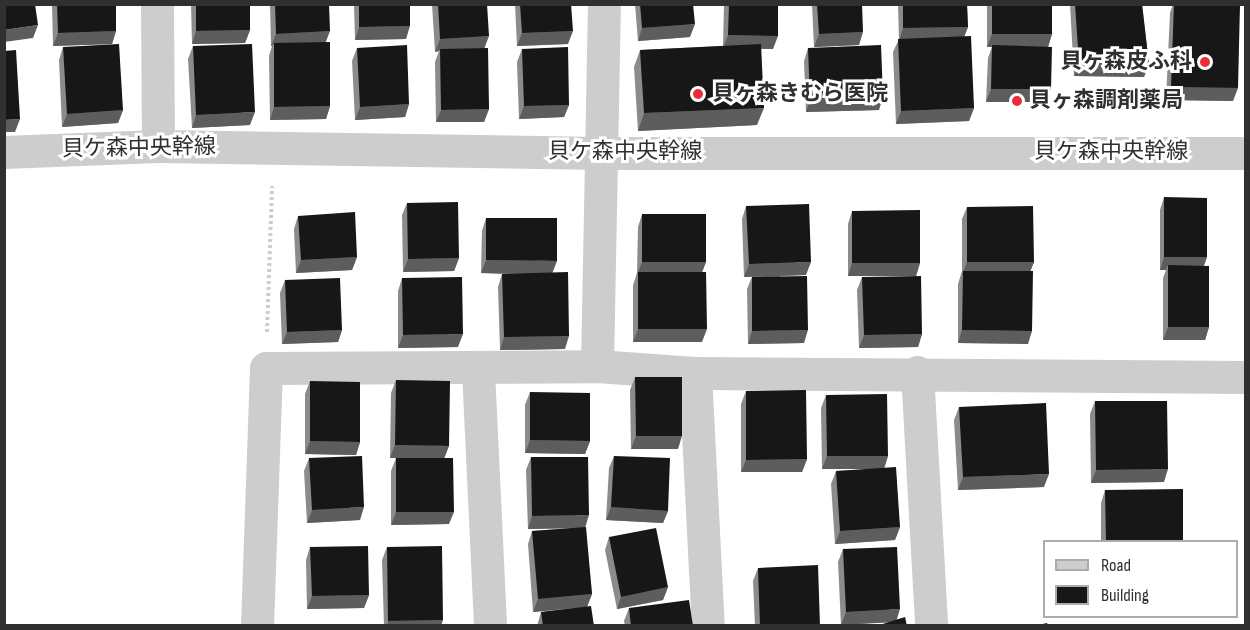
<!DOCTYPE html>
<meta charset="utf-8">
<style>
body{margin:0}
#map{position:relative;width:1250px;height:630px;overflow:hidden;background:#fff;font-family:"Sofia Sans Condensed","Noto Sans JP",sans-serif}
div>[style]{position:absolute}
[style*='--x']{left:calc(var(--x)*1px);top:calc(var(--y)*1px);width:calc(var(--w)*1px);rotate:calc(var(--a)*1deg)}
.path>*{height:4px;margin-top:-2px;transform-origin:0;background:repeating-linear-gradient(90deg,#cdcdcd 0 3px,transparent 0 6px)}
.minor>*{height:33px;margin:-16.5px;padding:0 16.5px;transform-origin:16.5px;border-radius:16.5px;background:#cdcdcd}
.tertiary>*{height:33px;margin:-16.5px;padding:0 16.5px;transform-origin:16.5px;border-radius:16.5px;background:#cdcdcd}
.wall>*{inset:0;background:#8b8b8b}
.shaded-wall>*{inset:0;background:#5d5d5d}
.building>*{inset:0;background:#171717}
.dots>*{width:16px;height:16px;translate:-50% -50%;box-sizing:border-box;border:3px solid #fff;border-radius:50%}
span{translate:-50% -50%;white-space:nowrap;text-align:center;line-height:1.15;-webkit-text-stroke:6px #fff;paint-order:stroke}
.poi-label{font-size:22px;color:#303030;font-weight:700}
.right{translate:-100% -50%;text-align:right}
.left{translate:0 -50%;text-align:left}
.street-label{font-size:22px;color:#303030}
.frame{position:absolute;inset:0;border:6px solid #303030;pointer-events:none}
.legend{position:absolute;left:1043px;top:540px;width:195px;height:78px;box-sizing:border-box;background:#fff;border:2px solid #acacac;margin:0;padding:8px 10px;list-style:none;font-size:18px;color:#303030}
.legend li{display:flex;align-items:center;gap:12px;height:30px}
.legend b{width:30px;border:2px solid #acacac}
</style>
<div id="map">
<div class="path">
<i style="--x:267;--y:332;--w:146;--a:-88"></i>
</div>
<div class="minor">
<i style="--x:157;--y:4;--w:142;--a:89.6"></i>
<i style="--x:597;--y:366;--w:362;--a:-88.9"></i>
<i style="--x:478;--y:370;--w:256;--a:87.3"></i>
<i style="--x:917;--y:372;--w:254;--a:86.8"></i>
<i style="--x:695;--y:373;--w:253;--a:87.1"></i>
<i style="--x:257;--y:626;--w:258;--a:-88"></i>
<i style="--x:266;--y:368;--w:331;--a:-0.3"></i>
<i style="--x:597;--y:366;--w:98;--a:4.1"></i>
<i style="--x:695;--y:373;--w:551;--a:0.42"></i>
</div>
<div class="tertiary">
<i style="--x:4;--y:152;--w:154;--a:-2.2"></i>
<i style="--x:158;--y:146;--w:444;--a:0.9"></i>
<i style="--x:602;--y:153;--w:644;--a:0"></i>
</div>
<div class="wall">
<i style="clip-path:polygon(52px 4px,116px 4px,116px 31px,112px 44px,53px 46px)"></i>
<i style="clip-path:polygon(191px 4px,250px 4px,250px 30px,245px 43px,192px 44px)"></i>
<i style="clip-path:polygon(270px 4px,329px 4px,326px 42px,330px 106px,326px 119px,270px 120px,269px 56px,272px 46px,271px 46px)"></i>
<i style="clip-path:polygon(354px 4px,410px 4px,406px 39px,355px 40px)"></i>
<i style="clip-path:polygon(432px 4px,487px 4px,485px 48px,489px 109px,484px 122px,436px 122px,435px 62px,439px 51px,435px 52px)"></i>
<i style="clip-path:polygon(515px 4px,571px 4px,568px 44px,517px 46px)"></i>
<i style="clip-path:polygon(635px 4px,693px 4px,690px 37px,638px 41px)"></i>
<i style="clip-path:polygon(724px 4px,778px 4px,773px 49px,761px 49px,757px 125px,638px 131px,634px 67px,640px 50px,723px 46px)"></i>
<i style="clip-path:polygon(812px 4px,862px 4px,859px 45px,814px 47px)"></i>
<i style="clip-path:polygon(898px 4px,967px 4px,968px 27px,964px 36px,974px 108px,969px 121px,896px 124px,893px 52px,899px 39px)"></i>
<i style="clip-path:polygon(987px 4px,1052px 4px,1052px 34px,1048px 47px,1051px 89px,1046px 102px,986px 102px,988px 58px,992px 47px,987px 47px)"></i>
<i style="clip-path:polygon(1070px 4px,1142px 4px,1149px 64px,1144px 77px,1074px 76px)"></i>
<i style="clip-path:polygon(1173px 4px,1240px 4px,1233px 101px,1166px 100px,1170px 13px)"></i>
<i style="clip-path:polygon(193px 46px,250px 125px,192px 128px,188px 59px)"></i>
<i style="clip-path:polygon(63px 47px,123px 110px,118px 123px,62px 127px,59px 60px)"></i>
<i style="clip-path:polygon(357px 48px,409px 104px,405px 117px,355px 120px,352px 61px)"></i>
<i style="clip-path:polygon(808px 48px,879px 110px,806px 112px,804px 61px)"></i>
<i style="clip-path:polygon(522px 49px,569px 105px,564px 117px,519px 119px,517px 62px)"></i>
<i style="clip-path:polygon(1164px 197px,1207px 257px,1204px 266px,1209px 327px,1205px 340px,1163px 340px,1163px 278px,1166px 270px,1160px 270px,1160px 210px)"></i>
<i style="clip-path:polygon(407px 203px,459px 258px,454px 271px,403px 272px,402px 215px)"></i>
<i style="clip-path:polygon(746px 206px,806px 275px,780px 276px,804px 343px,748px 344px,747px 289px,752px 277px,744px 277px,742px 219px)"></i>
<i style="clip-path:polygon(967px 207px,1034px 262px,1030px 271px,1028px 344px,958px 343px,958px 284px,962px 271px,962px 219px)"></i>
<i style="clip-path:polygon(852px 211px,920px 263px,916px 276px,848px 276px,848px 224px)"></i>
<i style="clip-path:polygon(642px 214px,706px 262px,702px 272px,702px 342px,633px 342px,633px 285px,637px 273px,638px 227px)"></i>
<i style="clip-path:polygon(298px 216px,357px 257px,352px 270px,296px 273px,294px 229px)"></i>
<i style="clip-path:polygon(486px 218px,552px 273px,565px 349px,500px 350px,498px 287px,502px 274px,481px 273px,482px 231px)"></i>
<i style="clip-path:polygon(862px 277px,922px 334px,918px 347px,859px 348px,857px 290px)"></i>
<i style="clip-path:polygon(402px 278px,458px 347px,398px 348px,398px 291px)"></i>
<i style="clip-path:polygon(285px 280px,342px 330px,338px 342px,282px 344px,280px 293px)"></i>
<i style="clip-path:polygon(635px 377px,678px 449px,631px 449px,630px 390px)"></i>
<i style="clip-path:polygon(396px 380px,444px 458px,449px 524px,391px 525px,391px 471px,396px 458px,405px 458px,390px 458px,391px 393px)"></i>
<i style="clip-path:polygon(310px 381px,360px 442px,356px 455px,305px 454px,305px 394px)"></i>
<i style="clip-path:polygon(746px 391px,807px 459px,802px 472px,741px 472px,741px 404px)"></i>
<i style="clip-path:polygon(530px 392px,590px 441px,585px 454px,525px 453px,525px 405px)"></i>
<i style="clip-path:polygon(826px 395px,888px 456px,884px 468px,900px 527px,895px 540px,835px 544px,831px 484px,836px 471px,872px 469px,822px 469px,821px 408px)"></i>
<i style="clip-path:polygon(1095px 401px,1164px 482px,1091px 483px,1090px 414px)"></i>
<i style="clip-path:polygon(959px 407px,1044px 487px,958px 490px,954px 420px)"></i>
<i style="clip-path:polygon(614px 456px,668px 511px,663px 523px,606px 520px,609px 468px)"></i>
<i style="clip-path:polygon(531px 457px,585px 527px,592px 594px,587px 607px,594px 626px,537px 626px,541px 612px,585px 607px,533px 612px,528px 544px,532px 531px,574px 528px,528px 529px,526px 470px)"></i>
<i style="clip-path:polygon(309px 458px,360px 520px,307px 523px,304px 471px)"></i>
<i style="clip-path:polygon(1105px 490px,1183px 542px,1101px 542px,1101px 503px)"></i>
<i style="clip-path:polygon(609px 537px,668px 587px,663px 600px,617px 609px,605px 550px)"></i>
<i style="clip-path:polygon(310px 547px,369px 595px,364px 608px,307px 609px,306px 560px)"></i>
<i style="clip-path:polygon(387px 547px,441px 626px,384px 626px,382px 560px)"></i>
<i style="clip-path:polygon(843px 549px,897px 620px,887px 622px,841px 625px,838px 562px)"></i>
<i style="clip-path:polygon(758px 568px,820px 626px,755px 626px,753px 581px)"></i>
<i style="clip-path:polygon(629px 608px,693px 626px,625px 626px,624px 621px)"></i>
</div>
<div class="shaded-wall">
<i style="clip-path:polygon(695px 24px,690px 37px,638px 41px,642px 28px)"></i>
<i style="clip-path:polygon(38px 25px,33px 38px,4px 42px,4px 30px)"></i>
<i style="clip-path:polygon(410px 26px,406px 39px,355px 40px,359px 27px)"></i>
<i style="clip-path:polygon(968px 27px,963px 40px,899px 41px,903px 28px)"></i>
<i style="clip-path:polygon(250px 30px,245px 43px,192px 44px,196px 31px)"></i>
<i style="clip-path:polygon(116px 31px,112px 44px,53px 46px,58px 33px)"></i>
<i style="clip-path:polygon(330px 31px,325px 44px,274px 43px,272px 46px,271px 46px,276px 34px)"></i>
<i style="clip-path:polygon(573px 31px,568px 44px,517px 46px,522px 33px)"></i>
<i style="clip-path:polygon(863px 32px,859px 45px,814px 47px,819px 34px)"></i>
<i style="clip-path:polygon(992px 34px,1052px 34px,1048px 47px,987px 47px)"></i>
<i style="clip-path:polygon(728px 35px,778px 36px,773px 49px,723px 48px)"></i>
<i style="clip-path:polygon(489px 36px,484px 49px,440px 49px,439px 51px,435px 52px,440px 39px)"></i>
<i style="clip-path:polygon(1079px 63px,1149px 64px,1144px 77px,1074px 76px)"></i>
<i style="clip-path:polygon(1171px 87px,1238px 88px,1233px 101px,1166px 100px)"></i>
<i style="clip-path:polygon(991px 89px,1051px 89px,1046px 102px,986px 102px)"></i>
<i style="clip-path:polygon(883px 97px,879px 110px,806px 112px,810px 99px)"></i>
<i style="clip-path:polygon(409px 104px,405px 117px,355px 120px,360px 107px)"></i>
<i style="clip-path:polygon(569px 105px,564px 117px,519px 119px,524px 106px)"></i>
<i style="clip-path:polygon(330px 106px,326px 119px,270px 120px,274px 107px)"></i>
<i style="clip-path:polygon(764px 108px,757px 125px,638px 131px,644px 113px)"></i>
<i style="clip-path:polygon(974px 108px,969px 121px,896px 124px,901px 111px)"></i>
<i style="clip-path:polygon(489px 109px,484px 122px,436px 122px,441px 110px)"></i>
<i style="clip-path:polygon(123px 110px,118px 123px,62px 127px,67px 114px)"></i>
<i style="clip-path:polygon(255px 112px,250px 125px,192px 128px,196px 115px)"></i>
<i style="clip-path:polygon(20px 119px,15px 132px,4px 132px,4px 120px)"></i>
<i style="clip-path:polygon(357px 257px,352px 270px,296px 273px,301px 260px)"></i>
<i style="clip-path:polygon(1164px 257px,1207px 257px,1202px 270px,1168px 265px,1166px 270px,1160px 270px)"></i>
<i style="clip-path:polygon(459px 258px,454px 271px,403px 272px,408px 259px)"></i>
<i style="clip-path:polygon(486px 260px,557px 261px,552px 274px,481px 273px)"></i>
<i style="clip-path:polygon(642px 262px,706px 262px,701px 275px,637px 275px)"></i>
<i style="clip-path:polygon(811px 262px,806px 275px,744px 277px,749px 264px)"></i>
<i style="clip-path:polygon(967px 262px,1034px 262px,1029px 275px,962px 275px)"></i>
<i style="clip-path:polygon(852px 263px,920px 263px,916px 276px,848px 276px)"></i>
<i style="clip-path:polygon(1168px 327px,1209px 327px,1205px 340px,1163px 340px)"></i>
<i style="clip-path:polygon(638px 329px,707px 329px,702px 342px,633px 342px)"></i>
<i style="clip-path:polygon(342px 330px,338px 342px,282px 344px,287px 332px)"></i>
<i style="clip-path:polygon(808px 330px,804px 343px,748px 344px,752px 331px)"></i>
<i style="clip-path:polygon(962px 330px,1032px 331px,1028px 344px,958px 343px)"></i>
<i style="clip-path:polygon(463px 334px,458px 347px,398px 348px,403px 335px)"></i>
<i style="clip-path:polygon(922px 334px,918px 347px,859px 348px,864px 335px)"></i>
<i style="clip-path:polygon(569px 336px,565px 349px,500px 350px,504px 337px)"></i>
<i style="clip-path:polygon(636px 436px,682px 436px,678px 449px,631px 449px)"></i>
<i style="clip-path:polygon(530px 440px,590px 441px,585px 454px,525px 453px)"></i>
<i style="clip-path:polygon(310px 441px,360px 442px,356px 455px,305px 454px)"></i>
<i style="clip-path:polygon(395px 445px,449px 446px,444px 459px,390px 458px)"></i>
<i style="clip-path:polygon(827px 456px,888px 456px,884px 469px,822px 469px)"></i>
<i style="clip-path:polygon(807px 459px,802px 472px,741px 472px,746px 460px)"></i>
<i style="clip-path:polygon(1168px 469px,1164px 482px,1091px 483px,1096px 470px)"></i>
<i style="clip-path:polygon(1049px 474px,1044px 487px,958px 490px,963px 477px)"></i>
<i style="clip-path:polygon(364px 507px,360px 520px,307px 523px,312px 510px)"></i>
<i style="clip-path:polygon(611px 507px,668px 511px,663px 523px,606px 520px)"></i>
<i style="clip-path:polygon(396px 512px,454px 512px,449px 524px,391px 525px)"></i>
<i style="clip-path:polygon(589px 515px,585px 528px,528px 529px,532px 516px)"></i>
<i style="clip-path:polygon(900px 527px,895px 540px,835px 544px,840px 531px)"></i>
<i style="clip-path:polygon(668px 587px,663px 600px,617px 609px,621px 597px)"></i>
<i style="clip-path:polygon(592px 594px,587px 607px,533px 612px,538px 599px)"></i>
<i style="clip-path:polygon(369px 595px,364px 608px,307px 609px,312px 596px)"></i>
<i style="clip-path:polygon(900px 609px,896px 622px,841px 625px,846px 612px)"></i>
<i style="clip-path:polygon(443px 620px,441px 626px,387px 626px,388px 621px)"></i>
</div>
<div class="building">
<i style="clip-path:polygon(4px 4px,35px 4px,38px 25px,4px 30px)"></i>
<i style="clip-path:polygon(57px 4px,116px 4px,116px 31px,58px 33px)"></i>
<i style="clip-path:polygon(196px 4px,250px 4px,250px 30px,196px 31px)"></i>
<i style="clip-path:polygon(275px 4px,329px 4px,330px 31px,276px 34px)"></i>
<i style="clip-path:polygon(359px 4px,410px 4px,410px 26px,359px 27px)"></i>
<i style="clip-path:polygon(438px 4px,487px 4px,489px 36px,440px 39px)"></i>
<i style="clip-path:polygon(520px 4px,571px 4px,573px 31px,522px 33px)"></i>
<i style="clip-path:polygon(640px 4px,693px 4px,695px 24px,642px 28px)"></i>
<i style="clip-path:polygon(729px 4px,778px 4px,778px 36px,728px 35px)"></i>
<i style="clip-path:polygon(817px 4px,862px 4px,863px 32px,819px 34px)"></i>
<i style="clip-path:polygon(903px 4px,967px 4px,968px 27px,903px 28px)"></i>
<i style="clip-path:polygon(992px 4px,1052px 4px,1052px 34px,992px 34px)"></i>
<i style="clip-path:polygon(1075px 4px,1142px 4px,1149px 64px,1079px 63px)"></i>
<i style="clip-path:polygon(1174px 4px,1240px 4px,1238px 88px,1171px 87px)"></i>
<i style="clip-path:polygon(971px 36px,974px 108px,901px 111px,898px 39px)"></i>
<i style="clip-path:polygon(330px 42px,330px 106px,274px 107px,274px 43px)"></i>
<i style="clip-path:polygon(119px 44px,123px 110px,67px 114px,63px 47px)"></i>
<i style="clip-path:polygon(252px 44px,255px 112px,196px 115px,193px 46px)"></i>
<i style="clip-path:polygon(761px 44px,764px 108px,644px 113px,640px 50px)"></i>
<i style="clip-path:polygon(407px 45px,409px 104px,360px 107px,357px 48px)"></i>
<i style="clip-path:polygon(881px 45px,883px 97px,810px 99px,808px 48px)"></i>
<i style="clip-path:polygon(992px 45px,1052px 47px,1051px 89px,991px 89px)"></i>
<i style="clip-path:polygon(568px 47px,569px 105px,524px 106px,522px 49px)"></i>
<i style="clip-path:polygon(488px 48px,489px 109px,441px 110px,440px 49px)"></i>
<i style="clip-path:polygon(16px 50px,20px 119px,4px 120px,4px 51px)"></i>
<i style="clip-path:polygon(1164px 197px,1207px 198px,1207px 257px,1164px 257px)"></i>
<i style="clip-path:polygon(458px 202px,459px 258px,408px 259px,407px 203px)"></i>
<i style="clip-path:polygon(809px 204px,811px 262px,749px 264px,746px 206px)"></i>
<i style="clip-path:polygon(1033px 206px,1034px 262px,967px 262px,967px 207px)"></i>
<i style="clip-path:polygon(920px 210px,920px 263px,852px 263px,852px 211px)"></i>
<i style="clip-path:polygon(355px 212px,357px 257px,301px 260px,298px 216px)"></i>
<i style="clip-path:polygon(642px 214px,706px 214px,706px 262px,642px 262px)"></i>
<i style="clip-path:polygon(486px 218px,557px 218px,557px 261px,486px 260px)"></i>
<i style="clip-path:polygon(1168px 265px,1209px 266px,1209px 327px,1168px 327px)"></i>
<i style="clip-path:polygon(963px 271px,1033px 271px,1032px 331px,962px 330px)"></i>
<i style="clip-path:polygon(568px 272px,569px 336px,504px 337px,502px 274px)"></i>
<i style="clip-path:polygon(638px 272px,706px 272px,707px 329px,638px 329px)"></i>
<i style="clip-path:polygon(807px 276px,808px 330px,752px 331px,752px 277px)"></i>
<i style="clip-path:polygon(921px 276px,922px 334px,864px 335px,862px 277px)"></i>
<i style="clip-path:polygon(462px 277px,463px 334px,403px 335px,402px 278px)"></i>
<i style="clip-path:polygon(340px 278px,342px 330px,287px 332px,285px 280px)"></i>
<i style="clip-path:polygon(635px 377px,682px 377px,682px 436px,636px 436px)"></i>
<i style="clip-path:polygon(396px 380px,450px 381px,449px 446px,395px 445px)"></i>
<i style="clip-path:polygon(310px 381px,360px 382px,360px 442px,310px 441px)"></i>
<i style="clip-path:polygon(806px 390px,807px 459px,746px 460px,746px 391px)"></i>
<i style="clip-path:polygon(530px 392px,590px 393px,590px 441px,530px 440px)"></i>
<i style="clip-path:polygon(887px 394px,888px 456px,827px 456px,826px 395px)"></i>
<i style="clip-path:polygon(1095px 401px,1167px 401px,1168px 469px,1096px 470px)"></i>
<i style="clip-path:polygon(1046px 403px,1049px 474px,963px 477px,959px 407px)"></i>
<i style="clip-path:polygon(362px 456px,364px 507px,312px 510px,309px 458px)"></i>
<i style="clip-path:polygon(614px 456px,670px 458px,668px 511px,611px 507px)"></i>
<i style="clip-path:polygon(531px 457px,588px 457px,589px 515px,532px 516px)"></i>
<i style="clip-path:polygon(396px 458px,453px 458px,454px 512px,396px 512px)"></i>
<i style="clip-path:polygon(896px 467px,900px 527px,840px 531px,836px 471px)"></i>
<i style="clip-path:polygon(1183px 489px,1183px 542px,1106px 542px,1105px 490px)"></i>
<i style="clip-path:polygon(586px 527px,592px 594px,538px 599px,532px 531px)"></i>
<i style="clip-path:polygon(656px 528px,668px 587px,621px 597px,609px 537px)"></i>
<i style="clip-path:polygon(368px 546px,369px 595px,312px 596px,310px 547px)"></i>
<i style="clip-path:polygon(442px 546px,443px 620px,388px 621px,387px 547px)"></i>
<i style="clip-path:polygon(897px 547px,900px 609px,846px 612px,843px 549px)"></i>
<i style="clip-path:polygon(818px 565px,820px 626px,760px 626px,758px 568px)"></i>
<i style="clip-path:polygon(689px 600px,693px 626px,631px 626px,629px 608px)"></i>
<i style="clip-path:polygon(591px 606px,594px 626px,543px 626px,541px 612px)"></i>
<i style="clip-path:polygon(905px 617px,907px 626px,876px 626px)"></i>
<i style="clip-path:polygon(1047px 623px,1048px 626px,1034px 626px)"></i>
</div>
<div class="dots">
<i style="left:1205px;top:62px;background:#ed2c3b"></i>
<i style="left:698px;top:94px;background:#ed2c3b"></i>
<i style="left:1017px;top:101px;background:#ed2c3b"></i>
</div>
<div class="poi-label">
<span class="right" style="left:1192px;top:62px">貝ヶ森皮ふ科</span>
<span class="left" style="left:712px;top:94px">貝ヶ森きむら医院</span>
<span class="left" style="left:1029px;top:101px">貝ヶ森調剤薬局</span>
</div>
<div class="street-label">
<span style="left:139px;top:148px;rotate:-1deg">貝ケ森中央幹線</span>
<span style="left:625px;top:152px">貝ケ森中央幹線</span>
<span style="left:1111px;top:152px">貝ケ森中央幹線</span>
</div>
<div class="frame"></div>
<ul class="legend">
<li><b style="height:8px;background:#cdcdcd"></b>Road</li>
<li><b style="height:16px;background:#171717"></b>Building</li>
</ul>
</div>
